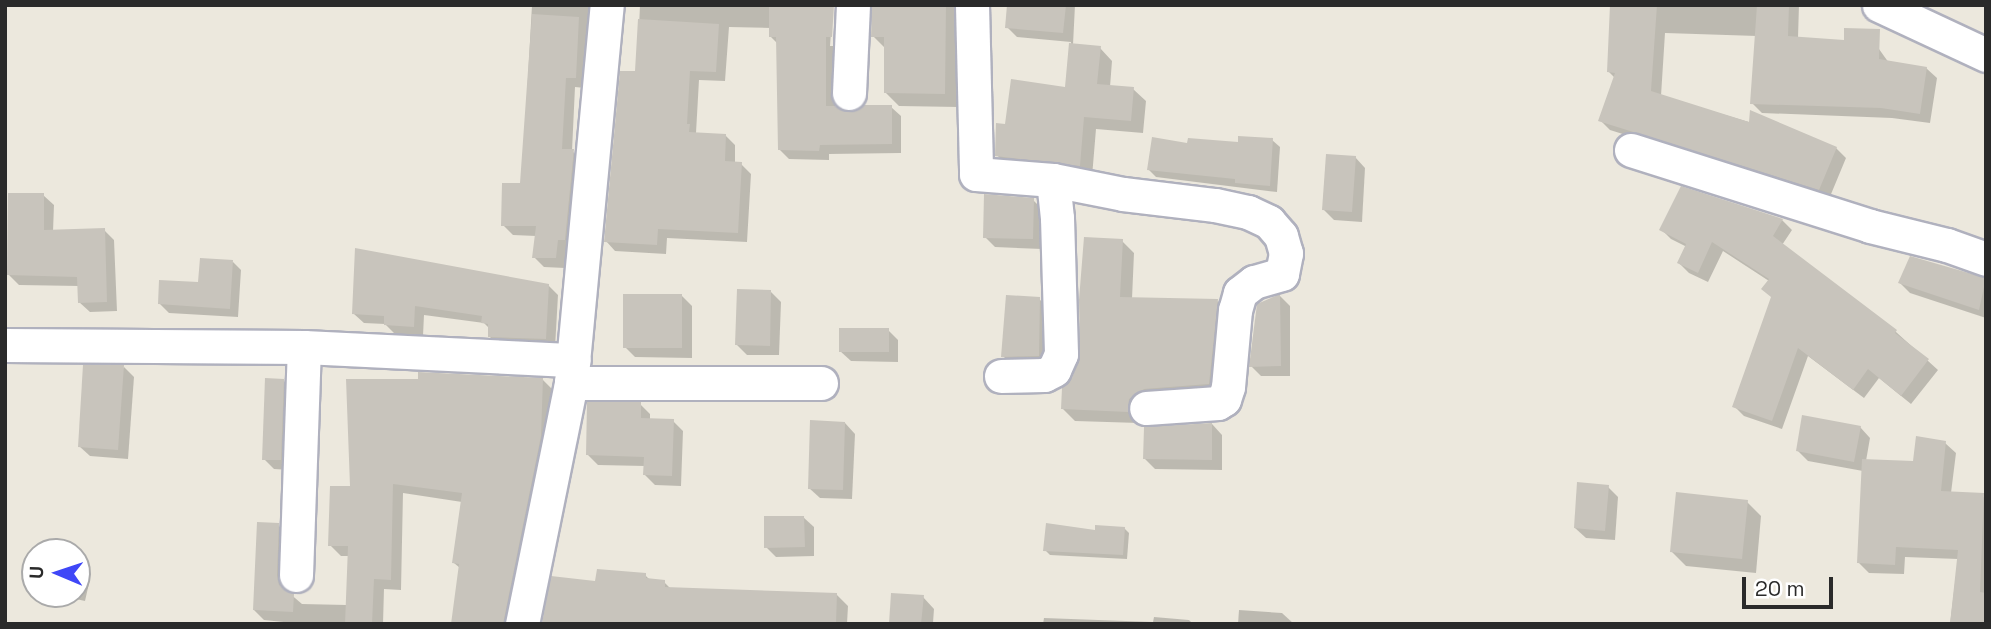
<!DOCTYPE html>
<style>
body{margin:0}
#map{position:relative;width:1991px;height:629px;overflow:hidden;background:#ece8dd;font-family:"Space Grotesk",sans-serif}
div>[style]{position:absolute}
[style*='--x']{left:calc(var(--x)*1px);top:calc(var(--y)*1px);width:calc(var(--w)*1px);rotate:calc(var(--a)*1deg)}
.shadow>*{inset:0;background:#0003}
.building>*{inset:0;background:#c8c4bc}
.roads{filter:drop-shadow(2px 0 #b0b1be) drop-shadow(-2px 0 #b0b1be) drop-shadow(0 2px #b0b1be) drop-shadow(0 -2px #b0b1be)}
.minor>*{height:33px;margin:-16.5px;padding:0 16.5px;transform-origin:16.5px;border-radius:16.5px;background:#fff}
span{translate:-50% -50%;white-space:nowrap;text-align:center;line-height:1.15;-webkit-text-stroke:5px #fff;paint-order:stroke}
.frame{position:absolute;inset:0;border:7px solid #2a2a2a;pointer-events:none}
.north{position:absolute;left:21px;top:538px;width:70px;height:70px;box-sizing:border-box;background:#fff;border:2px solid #aaa;border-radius:50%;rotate:272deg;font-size:19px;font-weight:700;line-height:28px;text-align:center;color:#2a2a2a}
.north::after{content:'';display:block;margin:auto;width:24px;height:32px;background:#3f47f7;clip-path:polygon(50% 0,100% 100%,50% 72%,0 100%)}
.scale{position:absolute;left:1742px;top:577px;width:91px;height:32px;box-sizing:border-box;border:4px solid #2a2a2a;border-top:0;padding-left:9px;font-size:21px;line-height:24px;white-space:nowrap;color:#2a2a2a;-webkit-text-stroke:5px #fff;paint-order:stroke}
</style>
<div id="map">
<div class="shadow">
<i style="clip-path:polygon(532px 5px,590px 5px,585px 88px,575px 87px,572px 151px,583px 161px,565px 268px,544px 267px,534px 257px,536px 236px,513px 235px,503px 225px,522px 185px)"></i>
<i style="clip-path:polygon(evenodd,640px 5px,841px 5px,835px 46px,835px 108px,849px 114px,891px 107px,901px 116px,901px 153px,829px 154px,829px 160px,789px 159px,779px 149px,778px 44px,771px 37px,771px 28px,729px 27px,725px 81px,699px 80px,696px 133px,725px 135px,735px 145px,735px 163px,741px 164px,751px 174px,747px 242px,667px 238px,666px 254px,615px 251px,606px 241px,637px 73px,640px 5px,833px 7px,837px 7px,833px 46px,830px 46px,833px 7px)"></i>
<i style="clip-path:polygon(872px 5px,959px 5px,958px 107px,899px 106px,885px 92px,886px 49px,873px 36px)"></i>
<i style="clip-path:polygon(1009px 5px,1075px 5px,1073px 45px,1100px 48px,1112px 61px,1110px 87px,1133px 89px,1146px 101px,1143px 133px,1096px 129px,1092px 177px,1009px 168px,997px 155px,1006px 126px,1067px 89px,1071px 42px,1017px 37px,1007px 27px)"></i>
<i style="clip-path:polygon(1612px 5px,1799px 5px,1798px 38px,1879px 49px,1889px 63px,1926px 68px,1937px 78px,1930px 123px,1892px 118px,1762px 113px,1752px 103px,1757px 36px,1665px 33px,1661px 96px,1836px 148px,1846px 158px,1829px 199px,1610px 130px,1600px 120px,1615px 78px,1608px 71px)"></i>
<i style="clip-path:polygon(1272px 140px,1280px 147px,1277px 192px,1156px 177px,1149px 170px,1189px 145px)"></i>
<i style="clip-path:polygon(1355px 157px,1365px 168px,1362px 222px,1334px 220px,1324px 210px)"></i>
<i style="clip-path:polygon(1682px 188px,1782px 220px,1792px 230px,1782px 245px,1896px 332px,1938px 370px,1911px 404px,1879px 378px,1864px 398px,1808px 356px,1782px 429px,1744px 416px,1734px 406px,1772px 298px,1769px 281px,1723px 251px,1708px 282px,1689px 273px,1679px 263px,1687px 247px,1671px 239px,1661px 229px)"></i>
<i style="clip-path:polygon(43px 195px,54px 205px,53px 232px,104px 230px,114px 240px,117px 311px,90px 312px,79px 302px,79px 286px,19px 285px,9px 275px)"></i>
<i style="clip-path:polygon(1033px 200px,1043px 210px,1042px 249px,995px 247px,985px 237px)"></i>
<i style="clip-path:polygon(1122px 241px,1134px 253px,1132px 299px,1217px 301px,1229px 313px,1220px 396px,1141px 411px,1139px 423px,1075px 421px,1063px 409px)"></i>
<i style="clip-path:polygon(233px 262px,241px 270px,238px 317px,169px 313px,160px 304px,200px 284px)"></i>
<i style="clip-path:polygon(1986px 279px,1986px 318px,1910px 293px,1900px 283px)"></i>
<i style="clip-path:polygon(548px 285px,558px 295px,555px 348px,499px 346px,489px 336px,490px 329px,484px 323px,424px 315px,423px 336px,396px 335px,385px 324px,364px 323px,354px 314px)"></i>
<i style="clip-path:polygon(771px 292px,781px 302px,779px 355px,747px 355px,737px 345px)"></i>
<i style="clip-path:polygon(682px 296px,692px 306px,692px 358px,635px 357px,625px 347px)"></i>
<i style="clip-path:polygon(1280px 296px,1290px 306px,1290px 376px,1261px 376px,1251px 366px,1258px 306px)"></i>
<i style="clip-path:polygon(1039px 299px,1050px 309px,1049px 365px,1013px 366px,1003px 356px)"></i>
<i style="clip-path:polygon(888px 330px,898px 340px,898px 362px,851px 361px,840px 351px)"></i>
<i style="clip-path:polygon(124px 367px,134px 377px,128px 459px,90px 456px,79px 446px)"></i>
<i style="clip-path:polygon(283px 380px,293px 391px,290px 470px,274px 469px,264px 459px)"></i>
<i style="clip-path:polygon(543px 380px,553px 390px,515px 624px,453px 624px,460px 568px,454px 563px,462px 502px,403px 493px,401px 590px,384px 589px,383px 624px,303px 624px,264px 620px,254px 610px,278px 525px,288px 535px,288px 592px,302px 604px,347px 605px,349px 556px,341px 556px,330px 545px,352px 488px)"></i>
<i style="clip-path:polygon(640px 404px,650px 414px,650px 420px,673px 421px,683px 431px,681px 486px,655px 485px,645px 475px,645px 466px,598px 465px,588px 455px)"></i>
<i style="clip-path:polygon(845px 423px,855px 434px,852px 499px,820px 498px,809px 488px)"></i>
<i style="clip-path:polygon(1212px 424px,1222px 435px,1222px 470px,1155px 469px,1145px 459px)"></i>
<i style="clip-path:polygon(1860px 427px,1870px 438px,1866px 461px,1915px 463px,1945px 443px,1956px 453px,1951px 493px,1986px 497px,1986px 624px,1950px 624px,1958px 559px,1905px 557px,1904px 574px,1869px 573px,1859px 563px,1863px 471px,1808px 461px,1798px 451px)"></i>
<i style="clip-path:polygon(1608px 487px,1618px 497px,1615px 540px,1586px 538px,1575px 528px)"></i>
<i style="clip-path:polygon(1747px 502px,1761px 516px,1756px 573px,1686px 566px,1672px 552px)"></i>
<i style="clip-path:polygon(803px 517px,814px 527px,814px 556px,776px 557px,766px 547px)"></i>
<i style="clip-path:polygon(1124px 528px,1129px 533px,1127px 559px,1050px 555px,1045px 550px,1097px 532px)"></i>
<i style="clip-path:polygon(77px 572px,90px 579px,85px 601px,53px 594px,77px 594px)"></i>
<i style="clip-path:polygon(645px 575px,651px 581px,664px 582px,671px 589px,836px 594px,848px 606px,847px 624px,543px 624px,553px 578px,597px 583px)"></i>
<i style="clip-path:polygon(923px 597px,934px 609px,933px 623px,943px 624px,891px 624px)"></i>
<i style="clip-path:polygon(1239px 610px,1282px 613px,1294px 624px,1238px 624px)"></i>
<i style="clip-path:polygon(1154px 617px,1189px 620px,1193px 624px,1043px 624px,1044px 618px,1153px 622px)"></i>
</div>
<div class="building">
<i style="clip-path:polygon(769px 5px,834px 5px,832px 37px,826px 37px,826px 106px,835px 106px,849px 112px,863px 105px,892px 105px,892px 144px,820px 145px,819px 151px,778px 150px,776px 37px,769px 37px)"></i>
<i style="clip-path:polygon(872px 5px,946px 5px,945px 94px,884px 93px,884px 37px,871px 37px)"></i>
<i style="clip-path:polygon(1007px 5px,1066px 5px,1063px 33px,1005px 28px)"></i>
<i style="clip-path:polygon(1610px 5px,1657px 5px,1651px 91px,1749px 122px,1750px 110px,1837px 147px,1819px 190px,1598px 121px,1615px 73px,1607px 72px)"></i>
<i style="clip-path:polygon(1757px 5px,1789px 5px,1788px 36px,1844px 40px,1844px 28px,1880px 29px,1879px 59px,1927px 67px,1920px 114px,1881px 108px,1750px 104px)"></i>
<i style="clip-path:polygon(532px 14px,579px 17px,576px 78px,566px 78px,562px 149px,574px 149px,565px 240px,558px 240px,556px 258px,532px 258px,536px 226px,501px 226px,502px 183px,520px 183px)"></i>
<i style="clip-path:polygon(638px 19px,719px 24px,716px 72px,690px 71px,687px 124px,690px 124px,689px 132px,726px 134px,725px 161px,742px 162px,738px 233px,658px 229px,657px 245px,604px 242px,620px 71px,635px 71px)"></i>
<i style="clip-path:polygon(1069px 43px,1101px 46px,1097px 84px,1134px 87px,1131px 121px,1084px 117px,1080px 166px,995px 156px,996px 123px,1005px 124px,1011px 79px,1065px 87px)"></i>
<i style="clip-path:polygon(1238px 136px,1273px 138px,1270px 186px,1235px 183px,1235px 179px,1147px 170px,1152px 137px,1187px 143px,1188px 138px,1238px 142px)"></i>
<i style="clip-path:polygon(1326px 154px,1356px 156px,1352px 212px,1322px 210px)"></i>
<i style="clip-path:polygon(1681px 186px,1783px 219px,1773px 236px,1897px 330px,1895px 333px,1929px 359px,1901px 396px,1868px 369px,1853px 390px,1798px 348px,1772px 421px,1732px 407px,1771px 297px,1761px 289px,1769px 279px,1712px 242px,1698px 273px,1677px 263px,1686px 244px,1659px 230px)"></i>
<i style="clip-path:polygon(8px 193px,44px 193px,44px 230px,105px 228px,107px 302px,78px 303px,77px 277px,7px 275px)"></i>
<i style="clip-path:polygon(984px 194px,1034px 198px,1033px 239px,983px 238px)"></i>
<i style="clip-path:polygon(1084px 237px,1123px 239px,1120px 297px,1218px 299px,1209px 384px,1144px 389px,1129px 399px,1128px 412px,1061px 409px,1062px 388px,1072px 378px,1080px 354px,1079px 300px)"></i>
<i style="clip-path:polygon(355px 248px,549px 284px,546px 339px,488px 337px,488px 324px,481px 323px,482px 316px,415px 306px,414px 327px,384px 325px,384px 316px,352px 314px)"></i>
<i style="clip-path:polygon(1910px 256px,1986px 278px,1979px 310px,1898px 283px)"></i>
<i style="clip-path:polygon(200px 258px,233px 260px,230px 309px,158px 304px,159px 280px,198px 282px)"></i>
<i style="clip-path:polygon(737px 289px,771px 290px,770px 346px,735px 345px)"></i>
<i style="clip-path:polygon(623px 294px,682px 294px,682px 348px,623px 348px)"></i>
<i style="clip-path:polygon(1280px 294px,1281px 366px,1249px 367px,1257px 304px)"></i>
<i style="clip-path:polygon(1006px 295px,1040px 297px,1039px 356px,1001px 357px)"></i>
<i style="clip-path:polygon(839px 328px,889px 328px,889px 352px,839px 352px)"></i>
<i style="clip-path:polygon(83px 365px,124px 365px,118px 450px,78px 447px)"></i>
<i style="clip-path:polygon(418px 372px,543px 378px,541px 436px,503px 624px,451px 624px,459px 564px,452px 563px,462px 493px,393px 484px,391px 580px,374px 579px,372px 624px,345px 624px,348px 546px,328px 546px,330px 486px,350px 486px,346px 379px,418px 379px)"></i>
<i style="clip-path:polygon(265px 378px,284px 379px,281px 460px,262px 460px)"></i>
<i style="clip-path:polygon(587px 402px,641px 402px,641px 418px,674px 419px,672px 476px,643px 475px,644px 457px,586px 455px)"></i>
<i style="clip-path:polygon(1802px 415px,1861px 426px,1854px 462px,1796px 451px)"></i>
<i style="clip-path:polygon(810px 420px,845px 422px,843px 490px,808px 489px)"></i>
<i style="clip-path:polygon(1212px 423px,1212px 460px,1143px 459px,1144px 427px)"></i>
<i style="clip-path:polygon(1916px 436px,1946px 441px,1941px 491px,1984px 493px,1980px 592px,1986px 593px,1986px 624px,1950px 624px,1958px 550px,1896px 547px,1895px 565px,1857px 563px,1862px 459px,1913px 461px)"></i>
<i style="clip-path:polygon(1577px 482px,1609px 485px,1605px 531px,1574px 528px)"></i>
<i style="clip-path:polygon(1676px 492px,1748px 500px,1742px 559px,1670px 552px)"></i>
<i style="clip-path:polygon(764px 516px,804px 516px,805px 547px,764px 548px)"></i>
<i style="clip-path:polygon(257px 522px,279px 523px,277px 575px,279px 585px,294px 594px,293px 612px,253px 610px)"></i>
<i style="clip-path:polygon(1046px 523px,1095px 530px,1095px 525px,1125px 527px,1123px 555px,1043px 551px)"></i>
<i style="clip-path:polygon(597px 569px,646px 573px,646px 578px,665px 580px,665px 587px,837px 593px,836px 624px,542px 623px,551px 576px,595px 581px)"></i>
<i style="clip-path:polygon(891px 593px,924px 595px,921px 624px,889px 624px)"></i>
</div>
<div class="roads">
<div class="minor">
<i style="--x:972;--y:5;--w:169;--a:88.6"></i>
<i style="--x:976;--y:174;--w:77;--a:4.5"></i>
<i style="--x:1053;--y:180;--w:38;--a:84"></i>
<i style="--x:1057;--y:218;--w:136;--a:88.3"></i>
<i style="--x:1061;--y:354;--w:17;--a:114"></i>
<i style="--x:1054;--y:370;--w:11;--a:153"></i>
<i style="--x:1044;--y:375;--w:43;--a:178.7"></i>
<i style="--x:1879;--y:5;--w:118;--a:25"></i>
<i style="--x:849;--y:93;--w:88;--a:-87.4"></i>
<i style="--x:1631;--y:150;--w:251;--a:17.6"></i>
<i style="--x:1870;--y:226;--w:79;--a:13.9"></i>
<i style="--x:1947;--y:245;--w:41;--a:19.7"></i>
<i style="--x:1053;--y:180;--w:71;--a:11.3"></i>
<i style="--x:1123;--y:194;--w:93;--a:6.8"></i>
<i style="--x:1215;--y:205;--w:34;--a:12"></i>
<i style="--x:1248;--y:212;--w:23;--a:25"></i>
<i style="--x:1269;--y:222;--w:18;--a:49"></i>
<i style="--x:1281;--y:236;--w:18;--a:74"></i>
<i style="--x:1286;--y:253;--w:21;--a:101"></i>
<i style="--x:1282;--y:274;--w:29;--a:164"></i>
<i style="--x:1254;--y:282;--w:18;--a:142"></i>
<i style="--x:1240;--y:293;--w:18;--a:106"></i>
<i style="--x:1235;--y:310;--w:77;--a:95.2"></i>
<i style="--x:1228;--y:387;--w:13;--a:108"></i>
<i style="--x:1224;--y:399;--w:7;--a:146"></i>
<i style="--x:1218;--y:403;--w:72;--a:176"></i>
<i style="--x:5;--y:345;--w:299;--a:0.4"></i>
<i style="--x:304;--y:347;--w:270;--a:2.8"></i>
<i style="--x:571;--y:383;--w:250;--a:0"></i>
<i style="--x:296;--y:575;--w:228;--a:-88"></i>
<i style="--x:522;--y:624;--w:246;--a:-78.5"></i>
<i style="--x:571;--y:383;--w:380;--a:-84.6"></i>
</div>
</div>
<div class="frame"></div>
<div class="north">U</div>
<div class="scale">20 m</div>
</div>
